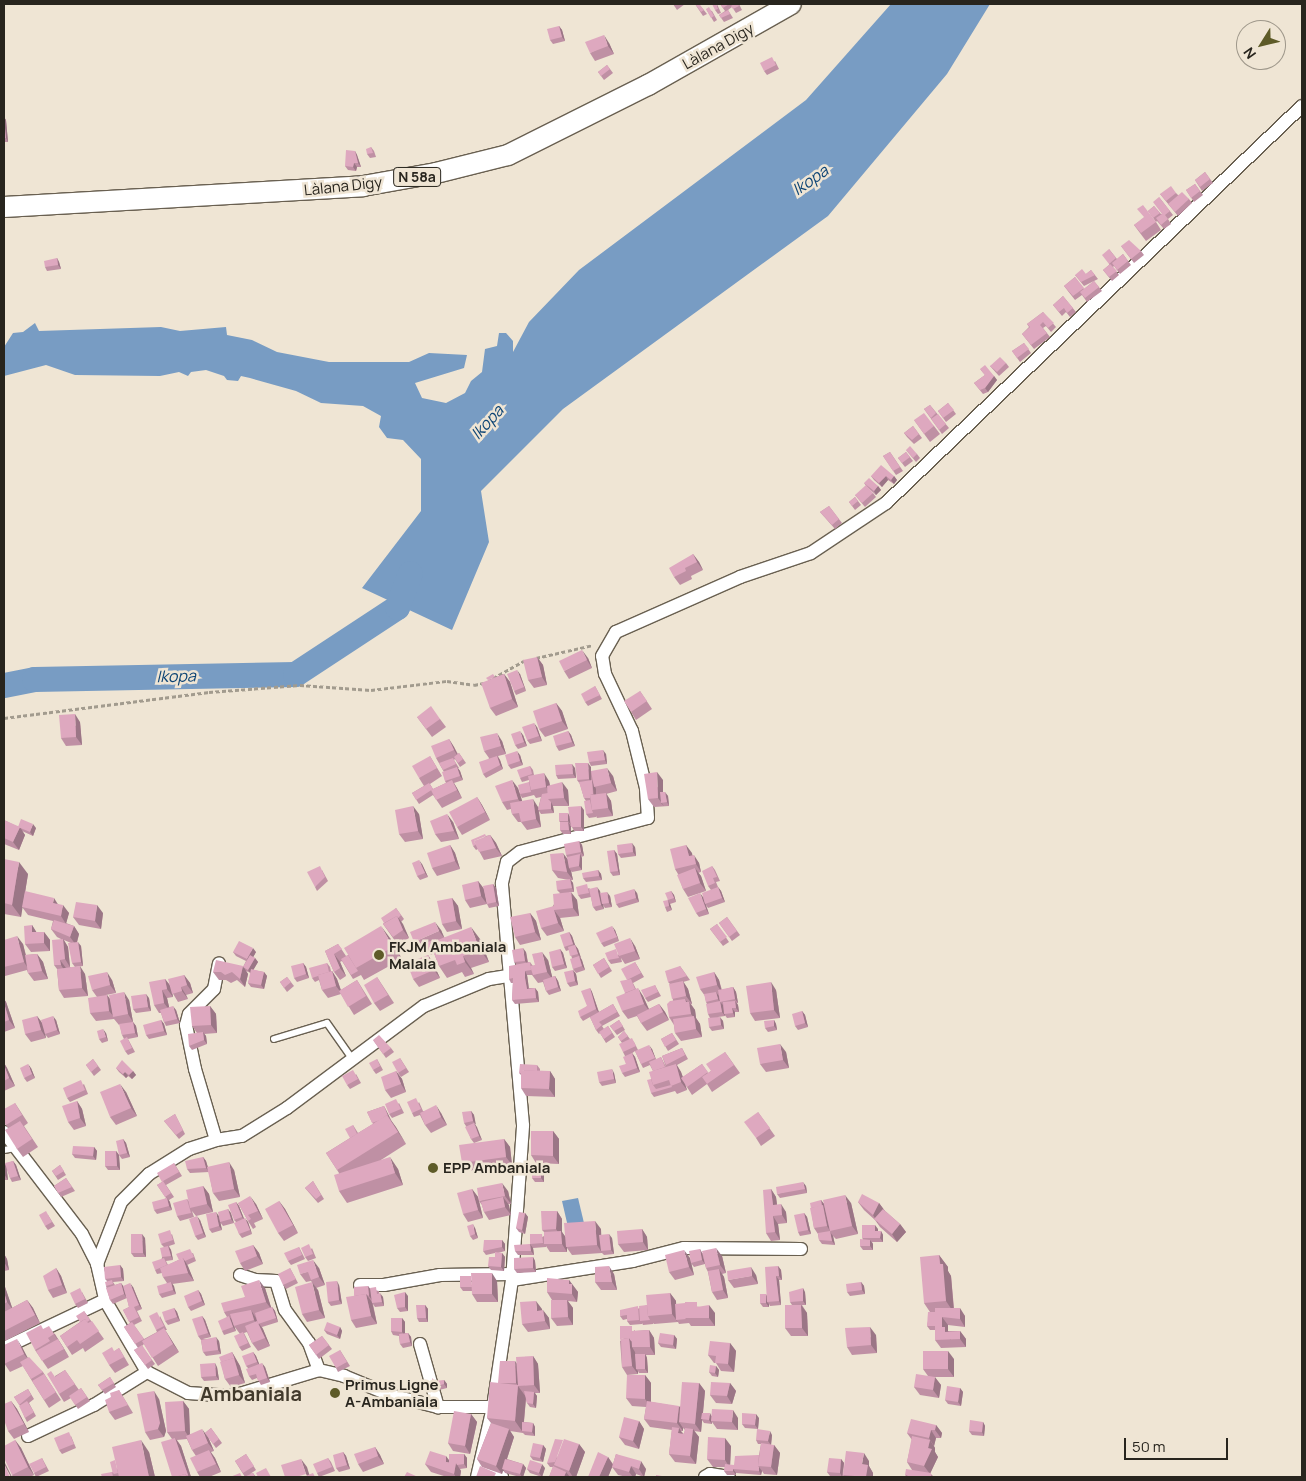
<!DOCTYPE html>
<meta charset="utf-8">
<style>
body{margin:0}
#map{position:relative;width:1306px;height:1481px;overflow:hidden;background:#efe5d4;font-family:Manrope,sans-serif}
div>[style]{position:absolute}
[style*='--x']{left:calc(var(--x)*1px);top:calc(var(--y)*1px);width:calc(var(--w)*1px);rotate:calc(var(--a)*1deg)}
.water>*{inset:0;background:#789cc3}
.river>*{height:25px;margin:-12.5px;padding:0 12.5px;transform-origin:12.5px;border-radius:12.5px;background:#789cc3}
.path>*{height:2.5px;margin-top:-1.25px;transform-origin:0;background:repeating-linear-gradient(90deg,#a29b8e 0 4px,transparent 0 6.5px)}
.roads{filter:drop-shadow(1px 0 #696051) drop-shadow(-1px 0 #696051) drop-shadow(0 1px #696051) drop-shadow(0 -1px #696051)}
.service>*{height:6px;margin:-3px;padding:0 3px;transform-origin:3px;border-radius:3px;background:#fff}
.minor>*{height:12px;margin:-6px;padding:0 6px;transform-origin:6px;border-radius:6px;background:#fff}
.primary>*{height:20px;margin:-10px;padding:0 10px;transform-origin:10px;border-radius:10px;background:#fff}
.wall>*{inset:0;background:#bf90a4}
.shaded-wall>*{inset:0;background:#9b7686}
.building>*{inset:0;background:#dea8bf}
.dots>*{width:14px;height:14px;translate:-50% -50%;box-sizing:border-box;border:2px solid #efe5d4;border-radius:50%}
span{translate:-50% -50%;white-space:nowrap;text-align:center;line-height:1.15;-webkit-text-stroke:5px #efe5d4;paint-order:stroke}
.shield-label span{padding:1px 4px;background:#efe5d4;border:1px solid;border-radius:4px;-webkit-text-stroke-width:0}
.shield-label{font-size:14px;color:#28251e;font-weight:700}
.street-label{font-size:15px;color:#28251e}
.poi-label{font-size:15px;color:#28251e;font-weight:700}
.left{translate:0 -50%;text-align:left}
.water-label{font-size:16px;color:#0b4374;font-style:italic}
.district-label{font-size:20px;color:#423a2c;font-weight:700}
.frame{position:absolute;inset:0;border:5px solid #28251e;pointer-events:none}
.north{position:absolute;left:1236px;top:20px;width:50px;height:50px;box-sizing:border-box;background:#efe5d4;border:1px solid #9f988b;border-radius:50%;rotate:234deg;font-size:14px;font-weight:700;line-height:20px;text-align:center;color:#28251e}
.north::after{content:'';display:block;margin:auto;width:18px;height:22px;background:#5e5b28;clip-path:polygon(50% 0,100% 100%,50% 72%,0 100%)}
.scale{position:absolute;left:1124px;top:1438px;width:104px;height:22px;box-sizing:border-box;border:2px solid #28251e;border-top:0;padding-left:6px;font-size:15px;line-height:18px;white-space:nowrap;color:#28251e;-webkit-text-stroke:4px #efe5d4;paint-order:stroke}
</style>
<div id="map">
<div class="water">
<i style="clip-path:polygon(891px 4px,990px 4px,947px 74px,828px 216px,563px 409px,481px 491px,489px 542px,452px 630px,362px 588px,421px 511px,421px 459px,403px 440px,387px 438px,379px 427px,381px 416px,363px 406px,321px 403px,296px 391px,250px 378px,241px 376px,238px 381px,227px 380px,224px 376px,206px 370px,191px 372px,188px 376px,179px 372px,160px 376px,75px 375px,46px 365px,4px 376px,4px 347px,13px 333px,23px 332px,35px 323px,39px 331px,161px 327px,180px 331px,226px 327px,227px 335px,252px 340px,277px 352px,329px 362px,409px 362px,429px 353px,467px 355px,464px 368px,415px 383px,422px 398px,446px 403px,465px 393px,471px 381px,482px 372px,485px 349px,497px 346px,499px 333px,506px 333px,513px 341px,513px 352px,529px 322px,579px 270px,806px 100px)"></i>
<i style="clip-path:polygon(578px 1198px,584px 1223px,568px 1227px,562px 1201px)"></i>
</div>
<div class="river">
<i style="--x:4;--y:685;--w:31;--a:-11"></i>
<i style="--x:34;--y:679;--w:261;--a:-1.1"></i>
<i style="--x:295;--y:674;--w:122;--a:-33.3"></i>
<i style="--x:397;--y:607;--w:36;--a:-69"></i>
</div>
<div class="path">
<i style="--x:536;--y:658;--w:58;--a:-12.8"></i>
<i style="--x:493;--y:678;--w:37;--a:-29"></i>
<i style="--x:4;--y:718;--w:207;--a:-7.2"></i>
<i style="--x:209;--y:692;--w:91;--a:-4.4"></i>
<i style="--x:300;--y:685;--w:71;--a:4"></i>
<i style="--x:371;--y:690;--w:77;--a:-6.8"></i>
<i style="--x:447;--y:681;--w:27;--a:8"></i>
<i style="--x:474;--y:685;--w:10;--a:-11"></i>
</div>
<div class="roads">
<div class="service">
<i style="--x:274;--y:1039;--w:55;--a:-16.8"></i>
<i style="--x:327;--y:1023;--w:45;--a:54.9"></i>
<i style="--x:4;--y:1150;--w:11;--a:-10"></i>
</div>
<div class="minor">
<i style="--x:4;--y:1132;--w:128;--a:52.6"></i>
<i style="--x:82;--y:1234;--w:34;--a:63"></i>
<i style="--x:97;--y:1264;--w:37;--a:77"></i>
<i style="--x:105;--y:1300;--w:83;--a:59.7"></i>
<i style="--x:147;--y:1372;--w:46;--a:27.1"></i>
<i style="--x:188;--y:1393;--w:45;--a:3.8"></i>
<i style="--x:233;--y:1396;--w:90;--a:-16.8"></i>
<i style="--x:319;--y:1370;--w:26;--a:13"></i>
<i style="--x:344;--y:1376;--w:50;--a:22.4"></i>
<i style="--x:390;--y:1395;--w:49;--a:14"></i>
<i style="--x:438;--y:1407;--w:55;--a:0"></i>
<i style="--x:216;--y:1140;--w:74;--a:-106.5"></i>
<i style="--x:195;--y:1069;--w:45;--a:-101.6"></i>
<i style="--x:186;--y:1025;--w:11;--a:-75"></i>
<i style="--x:189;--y:1014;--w:35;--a:-45"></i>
<i style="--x:214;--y:989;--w:26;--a:-79"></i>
<i style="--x:97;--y:1264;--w:66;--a:-68.8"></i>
<i style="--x:121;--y:1202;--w:40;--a:-45"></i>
<i style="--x:149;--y:1174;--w:47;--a:-32"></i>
<i style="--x:189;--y:1149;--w:28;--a:-18"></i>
<i style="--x:216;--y:1140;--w:26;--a:-9"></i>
<i style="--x:242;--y:1136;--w:53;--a:-31.9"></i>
<i style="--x:287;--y:1108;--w:171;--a:-36.7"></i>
<i style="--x:424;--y:1006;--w:70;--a:-22.6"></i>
<i style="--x:489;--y:979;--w:19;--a:-9"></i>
<i style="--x:240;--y:1275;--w:16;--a:18"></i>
<i style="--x:255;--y:1280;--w:21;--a:3"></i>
<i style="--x:276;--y:1281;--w:30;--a:73"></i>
<i style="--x:285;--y:1310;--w:41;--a:54"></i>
<i style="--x:309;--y:1343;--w:29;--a:70"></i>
<i style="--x:512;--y:1280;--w:122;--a:-8.9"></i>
<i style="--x:633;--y:1261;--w:53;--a:-14.3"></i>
<i style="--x:684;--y:1248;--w:117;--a:0.5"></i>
<i style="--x:360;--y:1285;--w:24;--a:0"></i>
<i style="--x:384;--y:1285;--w:57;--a:-10.1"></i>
<i style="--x:440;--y:1275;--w:72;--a:-0.8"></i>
<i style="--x:420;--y:1344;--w:66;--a:74.1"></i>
<i style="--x:4;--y:1348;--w:112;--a:-25.4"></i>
<i style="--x:28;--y:1436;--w:73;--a:-25.2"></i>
<i style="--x:94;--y:1405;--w:62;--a:-31.9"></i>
<i style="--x:482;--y:1468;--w:22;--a:24"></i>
<i style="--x:477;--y:1477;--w:72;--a:-77.1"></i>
<i style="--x:493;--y:1407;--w:128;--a:-81.5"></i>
<i style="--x:512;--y:1280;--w:155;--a:-85.9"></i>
<i style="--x:523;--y:1125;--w:243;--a:-95"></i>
<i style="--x:502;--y:883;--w:22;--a:-77"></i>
<i style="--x:507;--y:862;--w:16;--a:-38"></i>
<i style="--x:520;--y:852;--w:132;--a:-14.9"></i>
<i style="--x:648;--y:818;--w:30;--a:-94"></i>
<i style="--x:646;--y:788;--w:59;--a:-103.8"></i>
<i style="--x:632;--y:731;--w:63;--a:-115.3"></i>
<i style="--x:605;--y:674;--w:18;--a:-99"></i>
<i style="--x:602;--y:656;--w:28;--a:-60"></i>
<i style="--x:616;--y:632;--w:136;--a:-23.9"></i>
<i style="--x:740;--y:577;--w:75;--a:-18.7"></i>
<i style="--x:811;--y:553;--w:90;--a:-33.7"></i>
<i style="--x:886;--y:503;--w:575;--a:-43.66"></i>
<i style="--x:705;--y:1477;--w:6;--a:-31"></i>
<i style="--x:710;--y:1474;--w:19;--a:9"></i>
</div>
<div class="primary">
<i style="--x:4;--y:207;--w:360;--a:-3.3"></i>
<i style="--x:363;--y:186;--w:74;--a:-10.1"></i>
<i style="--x:436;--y:173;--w:74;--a:-14"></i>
<i style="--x:508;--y:155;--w:157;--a:-26.6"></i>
<i style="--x:648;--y:85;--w:164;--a:-29.5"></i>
</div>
</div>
<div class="wall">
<i style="clip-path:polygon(673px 4px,685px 4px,677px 10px)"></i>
<i style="clip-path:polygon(695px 4px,699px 4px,707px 14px,703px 16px)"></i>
<i style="clip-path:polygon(717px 4px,721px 13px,718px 14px,715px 10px)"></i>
<i style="clip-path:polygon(720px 4px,730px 4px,731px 5px,734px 4px,740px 4px,739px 4px,742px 10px,736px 13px,732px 7px,728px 10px,733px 18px,724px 22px,719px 15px,725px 11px)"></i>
<i style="clip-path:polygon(706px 9px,712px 11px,717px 20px,714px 22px)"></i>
<i style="clip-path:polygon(559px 26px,562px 30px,565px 41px,553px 44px,550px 40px)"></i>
<i style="clip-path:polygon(609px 43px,614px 54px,595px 61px,590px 53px)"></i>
<i style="clip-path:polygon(775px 61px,779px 69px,767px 75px,764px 71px)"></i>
<i style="clip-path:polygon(607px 65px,613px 73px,604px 80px,598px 72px)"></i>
<i style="clip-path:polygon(4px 117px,6px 120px,8px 142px,4px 142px)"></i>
<i style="clip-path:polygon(371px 147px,374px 151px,376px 157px,370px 158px,367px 154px)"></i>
<i style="clip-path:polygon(355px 151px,357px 155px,361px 167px,357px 167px,356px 171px,348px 170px,345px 166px)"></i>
<i style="clip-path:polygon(1205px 172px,1213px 183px,1202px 191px,1195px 180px)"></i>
<i style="clip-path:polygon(1195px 184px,1203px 195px,1194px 202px,1186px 190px)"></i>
<i style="clip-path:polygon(1176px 193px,1178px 195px,1189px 199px,1192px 203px,1178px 216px,1160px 194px)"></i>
<i style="clip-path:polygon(1159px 197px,1173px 215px,1168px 219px,1171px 224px,1164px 229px,1157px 221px,1156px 222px,1148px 211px,1154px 206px,1161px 214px,1162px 214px)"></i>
<i style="clip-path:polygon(1144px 218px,1156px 222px,1161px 230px,1146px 241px,1134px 225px)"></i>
<i style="clip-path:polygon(1121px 246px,1141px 251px,1144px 255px,1134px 263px)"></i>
<i style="clip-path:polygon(1109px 249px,1117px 259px,1123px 254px,1131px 265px,1120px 274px,1114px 266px,1113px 267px,1119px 275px,1112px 281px,1103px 270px,1109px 265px)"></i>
<i style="clip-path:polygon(57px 258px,59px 262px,61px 269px,47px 271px,45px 267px)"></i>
<i style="clip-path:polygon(1091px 270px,1098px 279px,1084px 286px,1075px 275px,1086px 274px)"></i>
<i style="clip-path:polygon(1075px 277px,1084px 289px,1094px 281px,1102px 291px,1087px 302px,1082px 295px,1075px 300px,1064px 286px)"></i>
<i style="clip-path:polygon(1063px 296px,1076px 312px,1070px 317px,1066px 312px,1062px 316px,1053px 305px)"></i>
<i style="clip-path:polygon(1043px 312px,1056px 327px,1051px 332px,1046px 326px,1043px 328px,1050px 337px,1034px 349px,1022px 334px,1029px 327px,1027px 324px)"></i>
<i style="clip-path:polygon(1024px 343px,1031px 353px,1020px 362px,1012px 351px)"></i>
<i style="clip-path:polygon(1006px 363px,1009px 367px,999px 376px,990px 366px)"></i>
<i style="clip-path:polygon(980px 369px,994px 376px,997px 380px,988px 392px,983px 394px,974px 383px,985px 375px)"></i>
<i style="clip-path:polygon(948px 403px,956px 414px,946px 422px,938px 411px)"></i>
<i style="clip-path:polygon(930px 405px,949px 428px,942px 434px,924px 409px)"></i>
<i style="clip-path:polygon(914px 420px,934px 426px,940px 434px,930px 442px)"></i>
<i style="clip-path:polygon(913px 426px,922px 438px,914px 444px,907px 437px,904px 433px)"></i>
<i style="clip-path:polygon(906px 450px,917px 454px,920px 458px,916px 462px)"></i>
<i style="clip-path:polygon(890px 452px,903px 471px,896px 475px,883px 456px)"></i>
<i style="clip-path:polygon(906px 452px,913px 461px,905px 467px,898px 458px)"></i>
<i style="clip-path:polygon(871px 476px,894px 476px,897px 480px,894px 484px,888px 480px,882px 487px,874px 480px)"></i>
<i style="clip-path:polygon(864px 483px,878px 486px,881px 490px,876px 495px,867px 487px)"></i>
<i style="clip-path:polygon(873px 493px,876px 497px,865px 507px,855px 495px)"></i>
<i style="clip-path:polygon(855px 497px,861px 505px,855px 510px,849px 502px)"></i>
<i style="clip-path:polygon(829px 506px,842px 523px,835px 529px,820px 512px)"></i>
<i style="clip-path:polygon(693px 554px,699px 562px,703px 570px,691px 576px,692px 579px,680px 585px,674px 577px)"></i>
<i style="clip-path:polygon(537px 657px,543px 665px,547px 685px,534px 688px,528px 680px)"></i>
<i style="clip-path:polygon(588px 658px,592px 668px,569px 679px,564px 671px)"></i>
<i style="clip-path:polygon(504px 674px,510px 682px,518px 707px,496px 716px,490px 708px,488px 680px)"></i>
<i style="clip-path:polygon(520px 674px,526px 691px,516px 695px,514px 691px)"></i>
<i style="clip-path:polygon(595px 686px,602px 699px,588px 706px,585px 702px)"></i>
<i style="clip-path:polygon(640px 691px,652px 709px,636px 720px,631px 712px)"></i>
<i style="clip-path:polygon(556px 703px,562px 711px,568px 729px,545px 737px,539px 729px)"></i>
<i style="clip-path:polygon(417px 717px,440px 719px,446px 727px,432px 737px)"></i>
<i style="clip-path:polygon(80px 722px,82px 745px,66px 746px,61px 738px)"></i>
<i style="clip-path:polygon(537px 727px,542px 741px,530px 744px,527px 740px)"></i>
<i style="clip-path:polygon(568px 731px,571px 735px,575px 746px,559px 751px,556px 746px)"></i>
<i style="clip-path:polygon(523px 735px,527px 746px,518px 749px,515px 745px)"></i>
<i style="clip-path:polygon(449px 739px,454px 747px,458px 754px,459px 753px,466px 763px,460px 767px,455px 759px,454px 760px,459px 768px,458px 768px,460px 771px,463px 780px,454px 783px,462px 798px,442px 808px,433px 795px,419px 804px,412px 793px,424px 786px,419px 778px,430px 756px,442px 776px,430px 784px,433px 789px,446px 783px,445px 781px,444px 772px,436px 758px)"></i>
<i style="clip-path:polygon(502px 741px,506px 754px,498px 756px,500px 760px,503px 769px,486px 778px,483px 774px,489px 758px,484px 751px)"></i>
<i style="clip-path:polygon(606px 754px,607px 764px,591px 766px,589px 762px)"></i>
<i style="clip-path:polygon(520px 755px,523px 765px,511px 769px,508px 765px)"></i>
<i style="clip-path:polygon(evenodd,530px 766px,533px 770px,534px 775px,549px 781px,550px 786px,568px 790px,569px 806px,553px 806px,554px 813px,541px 814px,539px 811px,541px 827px,527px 830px,521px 822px,518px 822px,512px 814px,511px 809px,507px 810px,502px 802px,518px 788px,519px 793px,529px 782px,529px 780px,522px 782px,520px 778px,530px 766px,520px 794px,522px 798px,534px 795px,536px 798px,541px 797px,538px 809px,538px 807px,522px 801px,520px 794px)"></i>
<i style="clip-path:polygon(591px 767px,591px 771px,613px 776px,617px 791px,606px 794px,611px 801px,613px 816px,597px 818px,596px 816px,596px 817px,589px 818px,586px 814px,586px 801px,584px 798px,580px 784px,577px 780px)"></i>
<i style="clip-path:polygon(575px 768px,576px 778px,558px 779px,556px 775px)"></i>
<i style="clip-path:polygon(663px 780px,663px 792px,668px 796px,669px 806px,654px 807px,648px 799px)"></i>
<i style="clip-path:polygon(477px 797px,482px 805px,490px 820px,462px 835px,457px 827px)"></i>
<i style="clip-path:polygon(584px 810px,584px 831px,574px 831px,571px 825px,570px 825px,571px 826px,571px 834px,563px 834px,560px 830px,560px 822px,559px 821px,569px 816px)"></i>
<i style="clip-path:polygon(419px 814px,423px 839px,405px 842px,399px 834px)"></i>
<i style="clip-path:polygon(4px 820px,18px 827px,36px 828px,33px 836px,22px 831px,25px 835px,19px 850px,4px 844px)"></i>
<i style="clip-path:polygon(453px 822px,459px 839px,441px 842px,435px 834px)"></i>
<i style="clip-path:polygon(490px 835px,496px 843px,502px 856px,484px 860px,478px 849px,476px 850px,473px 846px,486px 836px)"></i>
<i style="clip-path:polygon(579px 841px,582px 845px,584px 856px,581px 857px,582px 858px,582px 870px,572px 872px,571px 871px,573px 880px,571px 880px,573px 883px,574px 892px,569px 892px,577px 900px,579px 916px,560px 918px,564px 931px,547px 936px,541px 928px,560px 893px,557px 890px,569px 880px,558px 878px,552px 870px,568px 859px,566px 855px)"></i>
<i style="clip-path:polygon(450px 845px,455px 853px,460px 869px,437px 876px,432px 868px)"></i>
<i style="clip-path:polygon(686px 845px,692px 855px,699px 863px,701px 872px,698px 873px,701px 876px,706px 891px,688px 897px,683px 889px,678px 874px,675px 869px)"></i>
<i style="clip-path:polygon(635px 847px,636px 856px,621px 858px,618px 854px)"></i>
<i style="clip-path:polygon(614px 850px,617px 854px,620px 875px,613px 876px,610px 872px)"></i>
<i style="clip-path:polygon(4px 864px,28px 874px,24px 899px,58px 904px,69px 913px,66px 923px,74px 926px,79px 934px,77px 943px,81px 946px,83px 966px,75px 967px,72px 963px,71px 943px,64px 940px,68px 947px,70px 967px,85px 974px,88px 996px,64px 998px,59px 990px,57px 969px,54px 965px,61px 939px,57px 937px,51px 929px,53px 921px,28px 915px,22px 907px,21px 917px,4px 914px)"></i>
<i style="clip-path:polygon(422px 864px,428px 877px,420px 880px,417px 876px)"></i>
<i style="clip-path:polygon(712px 866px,715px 870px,720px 881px,716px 882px,718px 887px,721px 891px,725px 902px,708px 908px,706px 905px,709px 914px,699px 917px,696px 913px,703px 897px,711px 890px,708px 886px)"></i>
<i style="clip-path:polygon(322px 870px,328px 881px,317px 891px,315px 887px)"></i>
<i style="clip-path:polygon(598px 870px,601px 874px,602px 880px,586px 882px,583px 878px)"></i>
<i style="clip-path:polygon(478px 881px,484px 889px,487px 904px,470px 908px,465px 900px)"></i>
<i style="clip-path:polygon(493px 884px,496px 888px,499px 906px,489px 908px,487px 904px)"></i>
<i style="clip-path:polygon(589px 888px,590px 889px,600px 891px,600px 893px,610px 896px,612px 907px,605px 908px,603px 905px,604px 909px,596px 911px,593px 907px,591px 897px,581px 899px,578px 895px)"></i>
<i style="clip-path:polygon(671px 891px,674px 895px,676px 902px,670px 904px,672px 910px,667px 912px,665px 907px)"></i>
<i style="clip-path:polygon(637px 893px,639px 902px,619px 908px,616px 904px)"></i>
<i style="clip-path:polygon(452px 898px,458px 906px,462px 929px,447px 932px,442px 924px)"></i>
<i style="clip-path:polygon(396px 908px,404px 919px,401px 922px,409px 938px,398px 945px,383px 924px)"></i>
<i style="clip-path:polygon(103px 913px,101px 929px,79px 925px,73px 917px)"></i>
<i style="clip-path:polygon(530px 913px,536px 921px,541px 940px,520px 945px,515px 937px)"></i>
<i style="clip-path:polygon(727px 917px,740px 935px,732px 941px,719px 923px)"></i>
<i style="clip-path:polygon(717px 924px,729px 942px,723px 946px,710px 929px)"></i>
<i style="clip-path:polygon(32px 925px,36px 932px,44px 932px,50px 940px,50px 951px,31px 952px,25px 944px)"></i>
<i style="clip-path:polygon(441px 930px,444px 938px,480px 939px,489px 962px,471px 968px,474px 974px,465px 977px,462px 972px,447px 978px,439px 966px,434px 953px,431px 955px,426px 947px,419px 950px,414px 942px)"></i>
<i style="clip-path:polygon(615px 930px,619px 941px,604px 947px,601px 943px)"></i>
<i style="clip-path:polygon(569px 932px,572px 936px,575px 945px,578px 949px,585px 970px,576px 973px,573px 969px,572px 958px,569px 950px,566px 951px,564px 947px)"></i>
<i style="clip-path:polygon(390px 938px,402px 959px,364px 980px,361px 975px,353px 979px,342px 961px,340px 962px,346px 976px,340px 980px,334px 972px,325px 951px,338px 944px,346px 956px)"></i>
<i style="clip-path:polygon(4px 940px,23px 944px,26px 955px,37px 954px,43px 962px,48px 979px,34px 981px,28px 973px,27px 970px,5px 976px,4px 974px)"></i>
<i style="clip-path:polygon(635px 946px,640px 959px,625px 964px,621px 958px,622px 962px,611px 964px,608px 960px)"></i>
<i style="clip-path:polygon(560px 949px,563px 953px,567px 968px,555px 971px,552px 967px)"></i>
<i style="clip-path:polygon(233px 952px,256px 952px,253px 957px,255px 958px,258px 962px,253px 970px,264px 972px,267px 976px,264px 989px,251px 987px,248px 983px,251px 973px,246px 971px,248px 974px,245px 987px,237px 980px,231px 983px,226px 980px,219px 980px,213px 972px,243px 967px,246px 961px,236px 956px)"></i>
<i style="clip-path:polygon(526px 952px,528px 962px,530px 962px,533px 966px,548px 960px,552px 977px,555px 976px,558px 981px,561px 991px,549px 995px,546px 991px,543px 982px,538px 983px,532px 975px,527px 975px,529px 988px,535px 988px,538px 992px,539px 1002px,515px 1004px,512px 1000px,513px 983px,511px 983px,509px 979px,516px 964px,514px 962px)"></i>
<i style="clip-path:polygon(428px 955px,433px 963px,440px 978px,419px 987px,413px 979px)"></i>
<i style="clip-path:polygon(604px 958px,612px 971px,601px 978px,593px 965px)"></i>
<i style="clip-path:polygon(635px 962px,644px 977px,633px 983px,636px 989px,643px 996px,649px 1009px,659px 1004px,665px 1012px,669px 1020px,647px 1031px,641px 1023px,637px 1016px,628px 1019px,622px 1011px,627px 980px)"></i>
<i style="clip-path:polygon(303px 963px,306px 967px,309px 978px,297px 982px,294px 978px)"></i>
<i style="clip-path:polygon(327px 963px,330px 967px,331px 971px,332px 971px,337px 979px,341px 990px,357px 980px,372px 1004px,354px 1015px,341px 994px,328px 998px,322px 990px,319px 980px,315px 982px,312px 978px)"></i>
<i style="clip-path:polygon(680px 966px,690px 980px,683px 982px,688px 989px,692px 1004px,691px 1004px,695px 1010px,696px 1018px,700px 1024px,702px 1037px,681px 1041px,675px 1033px,674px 1025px,669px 1017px,673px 1000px,670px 984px,668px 982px)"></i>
<i style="clip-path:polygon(573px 970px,576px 974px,578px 985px,570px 987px,567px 983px)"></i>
<i style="clip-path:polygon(714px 972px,719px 980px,722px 990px,733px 987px,736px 992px,738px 1003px,737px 1003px,738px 1005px,739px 1012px,735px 1012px,735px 1017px,727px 1018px,724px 1014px,723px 1005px,725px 1016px,718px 1017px,723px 1021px,724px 1029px,712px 1031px,709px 1027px,710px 1018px,708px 1014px,707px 1004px,706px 1002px,705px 996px,700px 989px)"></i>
<i style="clip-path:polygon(184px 975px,190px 983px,193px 993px,186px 995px,188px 999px,178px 1002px,172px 992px,173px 997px,167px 998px,169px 1007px,176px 1010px,180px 1023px,166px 1026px,164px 1022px,161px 1013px,159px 1013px,154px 1005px,165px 979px,170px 985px)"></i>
<i style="clip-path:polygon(287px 977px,294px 986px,287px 992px,280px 982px)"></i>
<i style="clip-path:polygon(377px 977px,394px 1003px,380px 1011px,374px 1003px)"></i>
<i style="clip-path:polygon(112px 980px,116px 993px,106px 995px,107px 995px,110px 999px,129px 1000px,133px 1022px,136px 1026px,138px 1037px,128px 1039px,135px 1052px,128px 1055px,125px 1051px,124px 1039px,122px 1035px,120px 1025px,119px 1025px,114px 1019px,96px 1021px,90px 1013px,97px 997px,92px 990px)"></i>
<i style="clip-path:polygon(655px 985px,657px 989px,661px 996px,648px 1002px,645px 998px)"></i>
<i style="clip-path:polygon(590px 988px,592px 992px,599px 1012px,613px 1004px,620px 1016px,602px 1026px,604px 1029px,608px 1026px,615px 1037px,606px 1043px,600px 1033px,599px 1034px,596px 1030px,590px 1017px,583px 1021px,580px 1017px,587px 1006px)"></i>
<i style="clip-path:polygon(776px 990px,780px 1018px,755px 1021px,750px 1013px)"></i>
<i style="clip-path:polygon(149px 998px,151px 1011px,136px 1013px,133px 1009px)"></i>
<i style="clip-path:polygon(4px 999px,6px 1002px,15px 1028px,4px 1032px)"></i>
<i style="clip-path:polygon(210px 1006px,216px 1014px,217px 1033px,204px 1034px,206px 1036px,207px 1044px,192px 1050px,189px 1046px,197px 1033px,192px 1026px)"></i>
<i style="clip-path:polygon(802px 1011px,805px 1015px,808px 1027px,798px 1030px,795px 1026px)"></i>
<i style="clip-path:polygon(37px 1016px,42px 1023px,56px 1020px,60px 1034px,48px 1038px,45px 1034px,44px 1030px,46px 1038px,31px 1042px,25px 1034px)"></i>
<i style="clip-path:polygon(161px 1020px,164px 1024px,167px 1035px,149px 1039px,146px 1035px)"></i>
<i style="clip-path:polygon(619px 1020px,625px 1030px,617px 1035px,610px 1026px)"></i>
<i style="clip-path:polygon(774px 1020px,776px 1024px,777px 1030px,768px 1032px,765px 1028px)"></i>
<i style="clip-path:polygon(624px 1031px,630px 1039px,634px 1042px,638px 1050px,652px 1049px,656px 1060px,661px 1057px,666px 1067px,662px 1056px,682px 1048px,688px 1059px,677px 1065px,681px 1072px,683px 1077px,702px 1064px,708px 1073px,711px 1071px,725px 1052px,740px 1073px,712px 1092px,707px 1084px,692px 1095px,685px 1084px,687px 1090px,677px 1094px,675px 1091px,654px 1097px,651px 1093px,651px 1079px,653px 1071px,650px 1065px,643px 1068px,641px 1064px,635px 1051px,631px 1054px,632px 1053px,635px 1057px,640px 1072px,625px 1077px,622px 1073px,626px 1064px,625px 1056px,623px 1052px,622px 1043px,618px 1037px)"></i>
<i style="clip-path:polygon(106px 1033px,108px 1041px,102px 1043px,99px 1039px)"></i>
<i style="clip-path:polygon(672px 1033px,679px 1044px,668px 1051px,661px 1039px)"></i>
<i style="clip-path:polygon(373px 1040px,391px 1048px,394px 1052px,386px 1058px)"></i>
<i style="clip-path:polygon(786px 1052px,789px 1068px,766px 1072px,760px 1064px)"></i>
<i style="clip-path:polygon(400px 1058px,409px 1072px,401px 1077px,398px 1073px)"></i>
<i style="clip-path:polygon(93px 1059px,101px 1070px,94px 1076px,86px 1065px)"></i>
<i style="clip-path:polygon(377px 1059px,383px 1070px,376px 1074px,373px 1070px)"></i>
<i style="clip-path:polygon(4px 1063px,7px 1068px,15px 1086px,4px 1091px)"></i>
<i style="clip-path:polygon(537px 1065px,540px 1069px,540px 1071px,550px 1071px,555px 1079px,555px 1097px,526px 1096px,521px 1088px,521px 1075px,519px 1073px)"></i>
<i style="clip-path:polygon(31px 1068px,35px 1078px,27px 1082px,24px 1078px)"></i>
<i style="clip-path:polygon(116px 1068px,133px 1071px,136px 1075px,132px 1079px,128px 1076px,126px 1078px,119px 1072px)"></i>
<i style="clip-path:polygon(396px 1071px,402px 1079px,406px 1092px,391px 1098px,385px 1090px)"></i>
<i style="clip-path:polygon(614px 1073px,616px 1083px,602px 1086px,599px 1082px)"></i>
<i style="clip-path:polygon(356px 1074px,361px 1083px,350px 1089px,347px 1085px)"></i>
<i style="clip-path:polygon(84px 1084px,88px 1094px,70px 1102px,67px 1098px)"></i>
<i style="clip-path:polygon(126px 1092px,137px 1116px,116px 1125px,110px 1117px)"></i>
<i style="clip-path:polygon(77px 1101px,82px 1109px,86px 1126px,74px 1130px,68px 1122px)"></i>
<i style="clip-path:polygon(419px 1102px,423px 1111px,441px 1113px,447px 1125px,431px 1133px,425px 1125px,420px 1115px,414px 1117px,412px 1113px)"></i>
<i style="clip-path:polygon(15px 1103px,28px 1123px,24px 1126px,38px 1147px,23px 1157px,17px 1149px,8px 1128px,4px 1122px)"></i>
<i style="clip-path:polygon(399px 1103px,404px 1113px,392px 1118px,389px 1114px)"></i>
<i style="clip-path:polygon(384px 1106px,391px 1120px,406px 1144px,381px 1160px,398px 1169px,403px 1185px,347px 1203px,339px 1191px,339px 1173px,326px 1153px,350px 1138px,353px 1125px,358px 1133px,373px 1124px,367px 1112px)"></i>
<i style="clip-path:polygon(471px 1111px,474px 1115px,475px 1126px,482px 1140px,474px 1143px,471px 1139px,466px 1126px,464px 1123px)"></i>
<i style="clip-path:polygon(758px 1112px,775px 1136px,761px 1146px,756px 1138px)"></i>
<i style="clip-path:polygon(175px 1114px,185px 1134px,179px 1139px,164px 1121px)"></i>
<i style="clip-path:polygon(553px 1131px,559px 1139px,559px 1164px,536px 1163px,531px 1155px)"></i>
<i style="clip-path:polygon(123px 1139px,126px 1143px,130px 1157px,122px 1159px,119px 1155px)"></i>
<i style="clip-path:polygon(504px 1139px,510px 1147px,512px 1165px,467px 1171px,462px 1163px)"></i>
<i style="clip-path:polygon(94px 1147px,97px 1151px,96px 1160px,75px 1158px,72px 1154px)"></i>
<i style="clip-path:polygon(116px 1151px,119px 1155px,120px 1170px,108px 1170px,105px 1166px)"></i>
<i style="clip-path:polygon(203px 1157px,206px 1161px,208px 1167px,234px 1170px,240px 1197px,219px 1201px,213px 1193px,209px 1172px,190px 1173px,187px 1169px)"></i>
<i style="clip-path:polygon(13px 1161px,16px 1165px,21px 1180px,12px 1182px,10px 1178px,7px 1169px,8px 1180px,4px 1180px,4px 1163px,5px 1164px)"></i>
<i style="clip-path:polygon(174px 1163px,182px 1176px,166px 1185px,174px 1197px,169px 1200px,172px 1210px,157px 1214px,154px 1210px,166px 1198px,157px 1185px,162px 1182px)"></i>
<i style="clip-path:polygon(60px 1165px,66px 1175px,58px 1180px,52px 1171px)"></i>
<i style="clip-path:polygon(544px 1171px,544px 1182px,535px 1182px,532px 1178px)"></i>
<i style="clip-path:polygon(66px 1178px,75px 1191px,61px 1197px,54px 1186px)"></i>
<i style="clip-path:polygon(313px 1181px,324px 1199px,318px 1203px,305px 1188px)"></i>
<i style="clip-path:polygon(203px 1186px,209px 1194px,213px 1212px,196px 1216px,192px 1211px,194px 1217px,180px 1221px,177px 1216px,187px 1199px,189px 1201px)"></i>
<i style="clip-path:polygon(806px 1186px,807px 1193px,780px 1198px,777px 1194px)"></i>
<i style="clip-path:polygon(472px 1189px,478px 1197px,483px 1218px,468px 1222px,463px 1214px)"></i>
<i style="clip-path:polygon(771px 1189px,776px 1197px,777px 1205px,786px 1212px,787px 1223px,778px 1224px,780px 1240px,771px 1241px,766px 1233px)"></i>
<i style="clip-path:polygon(508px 1191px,511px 1204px,508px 1204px,511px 1215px,489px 1220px,484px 1212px,482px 1205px,479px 1201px)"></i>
<i style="clip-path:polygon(821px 1200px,823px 1203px,851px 1203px,858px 1234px,836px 1239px,833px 1236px,835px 1245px,822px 1244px,819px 1240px,818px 1234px,814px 1228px,811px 1208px)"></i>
<i style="clip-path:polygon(279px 1201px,285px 1209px,298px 1233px,284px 1241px,278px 1233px)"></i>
<i style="clip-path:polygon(236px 1202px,239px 1206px,244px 1219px,248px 1222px,252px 1234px,242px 1238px,239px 1234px,236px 1222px,234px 1220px)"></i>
<i style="clip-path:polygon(858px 1202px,879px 1203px,884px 1210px,900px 1224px,906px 1232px,897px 1242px,880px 1227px,875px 1220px,864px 1210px)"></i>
<i style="clip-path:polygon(238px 1203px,256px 1204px,263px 1219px,254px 1223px,256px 1227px,253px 1229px,248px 1221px)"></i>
<i style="clip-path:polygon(228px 1209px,234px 1223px,223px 1226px,220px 1222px,219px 1217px,222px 1230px,212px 1233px,209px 1229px,219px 1216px)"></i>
<i style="clip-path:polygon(557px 1211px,562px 1219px,562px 1232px,566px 1238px,601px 1229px,601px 1235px,612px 1238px,614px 1254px,604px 1255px,602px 1253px,572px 1255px,567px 1248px,567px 1252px,550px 1252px,546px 1246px,546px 1247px,533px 1248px,534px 1255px,518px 1255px,515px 1251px,530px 1244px,544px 1236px,544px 1232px,542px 1230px)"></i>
<i style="clip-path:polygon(525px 1213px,528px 1217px,525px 1234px,519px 1232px,516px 1228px)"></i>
<i style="clip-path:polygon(804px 1213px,807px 1217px,811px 1234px,800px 1236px,798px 1232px)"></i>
<i style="clip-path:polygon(48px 1215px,55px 1226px,48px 1230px,45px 1226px)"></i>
<i style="clip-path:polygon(200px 1220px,206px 1237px,198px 1240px,195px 1236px)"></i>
<i style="clip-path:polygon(475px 1228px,478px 1238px,473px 1240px,470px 1236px)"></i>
<i style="clip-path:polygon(642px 1229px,647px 1237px,648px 1250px,624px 1252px,618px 1244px)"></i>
<i style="clip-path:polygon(878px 1229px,878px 1231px,881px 1231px,883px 1235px,883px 1242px,872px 1242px,873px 1244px,873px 1250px,863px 1250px,860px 1246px,863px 1239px,862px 1238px)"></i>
<i style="clip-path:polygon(172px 1234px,175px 1244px,169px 1246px,171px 1250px,173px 1260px,166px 1261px,168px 1265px,193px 1253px,196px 1261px,187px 1265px,194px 1281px,172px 1284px,176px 1294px,162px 1298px,159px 1294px,167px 1283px,163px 1277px,162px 1273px,157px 1274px,155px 1270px,162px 1258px,162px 1257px,164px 1247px,161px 1244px)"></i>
<i style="clip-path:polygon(145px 1238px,146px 1257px,134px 1257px,131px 1253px)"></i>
<i style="clip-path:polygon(502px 1240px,505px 1244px,505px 1251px,498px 1253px,502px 1253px,505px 1257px,504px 1271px,491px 1270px,488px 1266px,495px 1257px,495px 1253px,486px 1255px,483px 1251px)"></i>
<i style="clip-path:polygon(253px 1245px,259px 1253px,263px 1264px,245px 1271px,240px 1263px)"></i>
<i style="clip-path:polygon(299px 1247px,305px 1259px,291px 1265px,288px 1261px)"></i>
<i style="clip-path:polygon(312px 1248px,316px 1258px,308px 1261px,305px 1257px)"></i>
<i style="clip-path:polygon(700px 1249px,702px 1253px,722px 1256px,726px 1273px,722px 1274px,724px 1277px,728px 1298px,717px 1300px,712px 1292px,708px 1272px,706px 1268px,705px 1264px,694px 1267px,691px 1263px)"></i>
<i style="clip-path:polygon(4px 1254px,7px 1259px,9px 1270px,4px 1271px)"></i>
<i style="clip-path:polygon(939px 1255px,948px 1267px,948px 1271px,951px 1276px,954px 1308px,965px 1316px,965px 1327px,948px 1325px,948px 1331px,960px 1331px,966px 1339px,966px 1347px,941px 1348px,935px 1340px,935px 1330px,930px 1330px,927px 1326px,930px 1312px,924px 1303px)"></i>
<i style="clip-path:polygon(533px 1257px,535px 1261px,536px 1272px,517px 1273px,514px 1269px)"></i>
<i style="clip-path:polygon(690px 1258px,694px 1275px,675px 1280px,669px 1272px)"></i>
<i style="clip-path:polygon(120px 1265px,123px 1269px,124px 1281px,113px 1282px,115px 1285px,121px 1283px,123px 1287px,133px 1287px,142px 1309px,137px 1311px,142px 1321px,134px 1325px,144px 1339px,157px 1332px,156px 1330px,160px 1316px,167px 1330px,165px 1330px,179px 1352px,158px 1366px,144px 1344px,142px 1346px,155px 1364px,148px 1369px,134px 1350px,138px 1348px,124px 1327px,130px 1323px,123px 1310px,129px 1307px,127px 1298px,113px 1304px,110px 1300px,106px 1286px,107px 1281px,105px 1279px)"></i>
<i style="clip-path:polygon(778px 1266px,781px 1270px,782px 1280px,779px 1280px,781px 1305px,770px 1306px,769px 1304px,769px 1307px,763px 1307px,760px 1303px,767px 1296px)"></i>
<i style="clip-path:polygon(56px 1268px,61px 1276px,67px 1293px,53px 1298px,48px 1290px)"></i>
<i style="clip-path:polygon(290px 1268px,298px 1283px,286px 1289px,283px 1285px)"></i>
<i style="clip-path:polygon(319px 1268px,325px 1285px,316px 1288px,311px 1281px,306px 1282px,300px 1274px)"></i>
<i style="clip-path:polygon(614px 1274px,617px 1290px,601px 1290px,595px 1282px)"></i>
<i style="clip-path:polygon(756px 1275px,758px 1284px,734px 1288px,728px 1280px)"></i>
<i style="clip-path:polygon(569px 1280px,578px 1292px,577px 1302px,568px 1301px,573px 1308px,573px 1325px,557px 1326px,551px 1318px,552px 1300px,547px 1292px)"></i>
<i style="clip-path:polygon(497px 1281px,498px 1302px,477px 1302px,472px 1294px,472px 1291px,463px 1291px,460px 1287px)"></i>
<i style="clip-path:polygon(861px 1282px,864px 1286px,865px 1294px,850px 1296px,847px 1292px)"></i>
<i style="clip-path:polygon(4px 1284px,12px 1308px,27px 1300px,33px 1308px,40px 1323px,5px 1341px,4px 1339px)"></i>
<i style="clip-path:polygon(339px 1285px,342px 1304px,331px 1306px,328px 1302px)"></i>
<i style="clip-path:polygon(368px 1286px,370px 1289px,379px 1291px,379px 1294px,383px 1297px,384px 1306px,375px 1307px,373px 1304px,377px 1324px,356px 1328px,351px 1320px,354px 1296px)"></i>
<i style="clip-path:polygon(265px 1288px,271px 1308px,272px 1307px,275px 1311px,278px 1322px,262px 1327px,270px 1346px,258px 1351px,252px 1343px,247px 1332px,244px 1333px,251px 1347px,242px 1351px,239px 1347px,240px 1334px,234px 1326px,232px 1320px,231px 1320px,236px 1331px,224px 1335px,222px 1331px,227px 1317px,224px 1312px,245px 1297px)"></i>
<i style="clip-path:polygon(198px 1290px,201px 1294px,205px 1305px,191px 1311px,188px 1307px)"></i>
<i style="clip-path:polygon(318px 1290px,325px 1318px,307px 1322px,302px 1314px)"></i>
<i style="clip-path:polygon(82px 1292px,88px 1303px,78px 1308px,75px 1304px)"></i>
<i style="clip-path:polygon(805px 1292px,806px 1305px,802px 1305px,807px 1313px,808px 1336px,791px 1336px,785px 1328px,792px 1305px,790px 1302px)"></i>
<i style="clip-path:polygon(670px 1293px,676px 1301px,676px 1304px,700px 1307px,715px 1313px,715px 1326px,691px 1326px,689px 1323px,679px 1324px,678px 1322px,654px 1324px,653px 1323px,653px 1324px,643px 1325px,642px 1323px,642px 1324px,630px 1325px,627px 1321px,627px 1319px,623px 1320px,620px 1316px,647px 1305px)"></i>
<i style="clip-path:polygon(408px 1296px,408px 1311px,400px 1312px,397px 1308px)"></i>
<i style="clip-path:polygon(425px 1305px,428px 1309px,428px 1322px,419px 1322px,417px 1318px)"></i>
<i style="clip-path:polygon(174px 1308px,177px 1312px,180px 1321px,168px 1325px,165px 1321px)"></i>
<i style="clip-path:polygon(542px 1309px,542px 1310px,549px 1318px,550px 1329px,528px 1332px,522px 1324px)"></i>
<i style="clip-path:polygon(84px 1311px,104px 1339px,85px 1352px,83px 1348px,72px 1355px,60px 1336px,80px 1322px)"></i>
<i style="clip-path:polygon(202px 1316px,205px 1320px,211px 1337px,203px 1339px,219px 1341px,221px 1354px,206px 1356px,203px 1352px,201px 1340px,198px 1336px)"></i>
<i style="clip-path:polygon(402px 1318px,405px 1322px,405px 1333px,408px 1333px,411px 1337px,412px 1346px,403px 1348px,400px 1344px,399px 1336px,393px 1335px,391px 1331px)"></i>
<i style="clip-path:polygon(340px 1327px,342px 1331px,340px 1339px,327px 1334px,324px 1330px)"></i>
<i style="clip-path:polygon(43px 1329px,55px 1334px,69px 1357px,48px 1369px,35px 1350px)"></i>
<i style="clip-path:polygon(635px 1330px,635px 1331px,649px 1330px,654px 1338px,655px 1355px,646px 1355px,647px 1358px,648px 1373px,639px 1373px,638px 1371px,638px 1374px,627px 1375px,622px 1367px,620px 1341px)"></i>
<i style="clip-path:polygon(674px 1335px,677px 1339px,676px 1349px,661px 1347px,658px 1343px)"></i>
<i style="clip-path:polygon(876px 1335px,877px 1353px,852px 1355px,847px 1347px)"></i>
<i style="clip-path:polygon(322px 1336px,332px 1349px,319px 1359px,309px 1345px)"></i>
<i style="clip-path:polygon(730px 1343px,736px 1351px,734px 1372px,721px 1371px,716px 1363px,714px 1363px,708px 1355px)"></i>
<i style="clip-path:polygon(22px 1347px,27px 1358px,43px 1372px,61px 1400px,49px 1408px,32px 1381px,23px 1366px,10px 1372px,4px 1363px)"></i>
<i style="clip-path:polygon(119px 1348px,129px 1365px,115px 1373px,109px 1365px,115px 1351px)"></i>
<i style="clip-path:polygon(340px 1350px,350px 1366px,338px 1372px,336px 1368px)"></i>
<i style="clip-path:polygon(232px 1352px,240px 1366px,245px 1383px,231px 1387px,225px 1379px,221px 1362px)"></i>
<i style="clip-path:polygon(253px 1352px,256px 1356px,259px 1364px,265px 1367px,270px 1382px,261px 1385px,257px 1378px,252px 1380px,249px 1376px,248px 1368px,246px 1366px)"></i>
<i style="clip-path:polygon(533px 1356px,538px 1364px,540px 1393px,535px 1393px,537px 1396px,536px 1408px,530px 1407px,527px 1403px,526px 1399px,524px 1422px,533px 1423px,535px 1427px,535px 1436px,525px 1435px,523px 1433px,510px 1431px,514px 1437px,507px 1459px,523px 1464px,526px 1468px,523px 1477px,520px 1477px,505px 1473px,503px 1470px,502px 1474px,482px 1467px,477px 1459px,491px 1423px,487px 1418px,498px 1383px,517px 1364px)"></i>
<i style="clip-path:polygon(954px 1359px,954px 1377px,934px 1377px,941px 1385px,939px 1398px,920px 1395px,914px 1387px,928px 1376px,923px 1369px)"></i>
<i style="clip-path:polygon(716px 1366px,719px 1370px,718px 1377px,712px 1376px,709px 1372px)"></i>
<i style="clip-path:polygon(217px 1367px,219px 1380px,204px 1381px,201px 1377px)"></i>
<i style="clip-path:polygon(65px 1370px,79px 1390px,81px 1388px,90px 1401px,78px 1409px,71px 1398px,64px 1402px,59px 1394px,55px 1376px)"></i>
<i style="clip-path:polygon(evenodd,645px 1375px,651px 1383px,651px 1402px,680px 1407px,699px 1383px,705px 1391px,703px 1413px,711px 1416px,738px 1418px,738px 1430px,717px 1429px,712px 1422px,712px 1424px,704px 1423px,702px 1420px,701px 1432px,694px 1431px,699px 1437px,696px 1464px,675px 1462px,669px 1454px,672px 1430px,650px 1427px,644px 1419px,646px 1407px,632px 1406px,626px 1398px,645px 1375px,683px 1428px,685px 1430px,684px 1434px,681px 1431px,683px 1431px,683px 1428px)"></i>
<i style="clip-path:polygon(110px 1377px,116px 1387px,105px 1394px,98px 1385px)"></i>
<i style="clip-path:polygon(444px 1380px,447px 1384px,447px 1388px,435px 1391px,433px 1387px)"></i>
<i style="clip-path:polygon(730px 1383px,736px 1391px,732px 1404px,716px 1403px,710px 1395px)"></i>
<i style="clip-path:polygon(960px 1388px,963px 1392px,961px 1406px,948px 1404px,945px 1400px)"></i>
<i style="clip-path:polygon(28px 1389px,34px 1399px,29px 1403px,36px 1416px,27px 1422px,25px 1418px,20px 1406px,14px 1397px)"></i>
<i style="clip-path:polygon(119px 1390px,133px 1413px,115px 1420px,109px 1412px,111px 1397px)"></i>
<i style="clip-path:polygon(159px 1399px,166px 1431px,164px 1437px,150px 1440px,145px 1432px)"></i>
<i style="clip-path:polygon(11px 1401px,17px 1409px,29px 1432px,14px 1439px,8px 1431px)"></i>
<i style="clip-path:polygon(183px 1401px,189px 1409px,190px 1434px,208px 1437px,214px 1451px,211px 1452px,215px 1458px,221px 1472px,209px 1477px,200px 1477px,197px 1472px,196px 1456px,192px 1450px,187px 1439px,177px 1440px,181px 1446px,191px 1477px,172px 1477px,172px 1439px,167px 1432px)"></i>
<i style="clip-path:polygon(471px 1414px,477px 1422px,470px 1454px,453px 1451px,448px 1443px)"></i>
<i style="clip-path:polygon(759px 1418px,758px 1429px,745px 1428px,742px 1424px)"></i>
<i style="clip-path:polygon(639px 1421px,644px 1429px,639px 1449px,625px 1445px,619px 1437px)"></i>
<i style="clip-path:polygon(983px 1422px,985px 1426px,984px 1436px,972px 1435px,969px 1431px)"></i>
<i style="clip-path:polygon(936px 1425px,942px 1433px,941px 1438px,936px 1438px,934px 1446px,935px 1448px,935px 1452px,938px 1457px,930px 1473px,934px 1477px,904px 1477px,906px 1476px,905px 1475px,912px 1470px,907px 1462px,912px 1440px,907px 1433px)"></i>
<i style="clip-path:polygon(211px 1428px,222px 1443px,216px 1448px,205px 1433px)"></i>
<i style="clip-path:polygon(772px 1435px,771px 1445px,774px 1445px,780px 1453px,777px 1475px,764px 1474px,762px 1471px,761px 1475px,736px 1473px,736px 1475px,727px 1475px,724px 1471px,725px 1467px,713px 1467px,707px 1459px,731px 1446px,730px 1465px,734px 1465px,759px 1455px,761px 1444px,758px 1444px,756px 1440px)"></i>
<i style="clip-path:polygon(71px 1436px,76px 1448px,62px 1454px,59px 1450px)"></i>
<i style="clip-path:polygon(15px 1440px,21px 1448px,34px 1475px,30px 1477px,13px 1477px,12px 1475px)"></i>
<i style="clip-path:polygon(579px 1444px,585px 1452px,576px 1477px,549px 1477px,553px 1467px,550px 1467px,547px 1463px)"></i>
<i style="clip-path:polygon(543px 1445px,546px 1449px,543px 1462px,533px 1460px,530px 1456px)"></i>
<i style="clip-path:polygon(375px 1447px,380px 1455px,384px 1464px,363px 1472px,358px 1464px)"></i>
<i style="clip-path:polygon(149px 1452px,155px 1477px,102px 1477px,112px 1472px)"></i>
<i style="clip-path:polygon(343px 1452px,346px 1456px,350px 1469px,339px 1472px,336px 1468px)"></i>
<i style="clip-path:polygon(246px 1454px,256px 1470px,250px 1474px,253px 1473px,256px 1477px,244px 1477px,245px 1477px,235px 1461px)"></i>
<i style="clip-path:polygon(464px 1454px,467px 1458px,467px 1468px,460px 1469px,461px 1471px,460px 1477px,447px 1477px,431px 1472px,425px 1464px,449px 1461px)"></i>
<i style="clip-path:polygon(616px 1454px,646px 1469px,644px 1477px,636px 1474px,635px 1477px,627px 1477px,618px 1475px,612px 1467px,608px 1477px,588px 1477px,608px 1457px,613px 1464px)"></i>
<i style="clip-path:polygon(42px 1458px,49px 1471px,36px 1477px,34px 1473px)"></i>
<i style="clip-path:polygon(328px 1458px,331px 1462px,335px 1471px,319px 1477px,317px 1473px)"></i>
<i style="clip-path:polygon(841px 1459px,844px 1463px,843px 1477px,830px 1476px,827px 1472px)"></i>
<i style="clip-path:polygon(869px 1461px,869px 1466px,873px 1473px,873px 1477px,844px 1477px,843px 1475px)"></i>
<i style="clip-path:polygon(545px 1468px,542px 1477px,530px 1473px,527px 1469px)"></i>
</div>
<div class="shaded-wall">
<i style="clip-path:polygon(559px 26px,562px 30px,565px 41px,562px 37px)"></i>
<i style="clip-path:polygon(604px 35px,609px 43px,614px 54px,608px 46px)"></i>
<i style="clip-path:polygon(4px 117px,6px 120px,8px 142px,6px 138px)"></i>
<i style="clip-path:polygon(355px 151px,357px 155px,361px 167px,358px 163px)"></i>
<i style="clip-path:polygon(354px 163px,357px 167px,356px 171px,353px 167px)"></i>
<i style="clip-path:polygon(57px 258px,59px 262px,61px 269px,58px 265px)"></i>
<i style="clip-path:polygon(994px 376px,997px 380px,988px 392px,985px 388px)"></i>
<i style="clip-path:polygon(886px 476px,888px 480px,882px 487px,879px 483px)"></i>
<i style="clip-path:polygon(894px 476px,897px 480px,894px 484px,891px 480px)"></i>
<i style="clip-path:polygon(878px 486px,881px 490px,876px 495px,874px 491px)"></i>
<i style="clip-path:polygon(693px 554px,699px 562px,703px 570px,697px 562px)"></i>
<i style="clip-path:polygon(582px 650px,588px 658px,592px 668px,587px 660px)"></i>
<i style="clip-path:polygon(537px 657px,543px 665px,547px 685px,542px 677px)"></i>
<i style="clip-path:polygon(517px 670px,520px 674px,526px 691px,524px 687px)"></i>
<i style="clip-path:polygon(504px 674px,510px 682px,518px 707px,512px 699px)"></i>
<i style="clip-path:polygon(556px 703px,562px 711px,568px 729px,562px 721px)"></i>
<i style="clip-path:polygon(75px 714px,80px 722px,82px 745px,76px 737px)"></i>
<i style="clip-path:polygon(534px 723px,537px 727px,542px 741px,539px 736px)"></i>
<i style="clip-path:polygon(520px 731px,523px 735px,527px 746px,524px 742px)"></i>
<i style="clip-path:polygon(568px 731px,571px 735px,575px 746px,572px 742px)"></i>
<i style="clip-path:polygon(497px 733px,502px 741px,506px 754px,501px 746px)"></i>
<i style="clip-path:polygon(449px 739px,454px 747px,459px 758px,454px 750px)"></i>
<i style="clip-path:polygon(603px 750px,606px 754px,607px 764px,605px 760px)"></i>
<i style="clip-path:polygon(517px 751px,520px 755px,523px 765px,520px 761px)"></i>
<i style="clip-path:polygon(497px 756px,500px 760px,503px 769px,500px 765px)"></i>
<i style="clip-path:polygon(588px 763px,591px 767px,591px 783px,589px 779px)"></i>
<i style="clip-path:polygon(572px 764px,575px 768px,576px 778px,573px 774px)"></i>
<i style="clip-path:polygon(457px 767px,460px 771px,463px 780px,460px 776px)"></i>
<i style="clip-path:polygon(607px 768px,613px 776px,617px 791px,611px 783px)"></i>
<i style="clip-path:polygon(657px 772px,663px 780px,663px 802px,661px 803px,664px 806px,658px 798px)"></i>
<i style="clip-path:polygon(544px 773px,549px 781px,552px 795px,546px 787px)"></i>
<i style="clip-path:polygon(452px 780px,457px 788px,462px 798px,457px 790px)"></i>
<i style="clip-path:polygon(512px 780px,518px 788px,524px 807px,518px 799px)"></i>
<i style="clip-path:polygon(592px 780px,596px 789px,596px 801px,594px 797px)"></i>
<i style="clip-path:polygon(562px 782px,568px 790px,569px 806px,564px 798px)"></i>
<i style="clip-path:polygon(665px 792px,668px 796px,669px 806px,667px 802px)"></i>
<i style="clip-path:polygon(606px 793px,611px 801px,613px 816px,608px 808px)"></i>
<i style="clip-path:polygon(477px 797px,482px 805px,490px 820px,485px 812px)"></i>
<i style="clip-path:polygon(533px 799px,538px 807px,541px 827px,536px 819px)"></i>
<i style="clip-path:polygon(551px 802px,553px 806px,554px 813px,551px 809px)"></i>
<i style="clip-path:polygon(413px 806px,419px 814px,423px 839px,418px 831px)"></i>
<i style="clip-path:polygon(581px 806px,584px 810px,584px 831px,581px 827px)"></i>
<i style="clip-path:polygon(568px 813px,570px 817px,571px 825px,568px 821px)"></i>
<i style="clip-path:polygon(447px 814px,453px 822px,459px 839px,454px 831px)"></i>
<i style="clip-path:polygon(568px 822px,571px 826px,571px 834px,569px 830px)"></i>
<i style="clip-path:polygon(33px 824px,36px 828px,33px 836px,30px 832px)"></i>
<i style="clip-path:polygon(20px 827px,25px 835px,19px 850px,13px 842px)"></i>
<i style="clip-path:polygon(490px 835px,496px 843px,502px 856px,496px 848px)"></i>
<i style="clip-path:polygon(579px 841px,582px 845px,584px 856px,581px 852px)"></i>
<i style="clip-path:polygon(632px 843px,635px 847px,636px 856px,633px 852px)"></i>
<i style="clip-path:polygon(450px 845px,455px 853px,460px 869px,455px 861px)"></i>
<i style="clip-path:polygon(686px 845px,692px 853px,694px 864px,689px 856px)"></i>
<i style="clip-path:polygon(614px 850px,617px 854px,620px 875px,618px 871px)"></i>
<i style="clip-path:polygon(563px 853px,569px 861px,569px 868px,571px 871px,573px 880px,567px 872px)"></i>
<i style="clip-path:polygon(580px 854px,582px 858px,582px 870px,579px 866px)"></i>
<i style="clip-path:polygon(694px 855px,699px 863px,701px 872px,696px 864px)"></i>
<i style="clip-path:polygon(419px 860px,422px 864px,428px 877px,425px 873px)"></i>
<i style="clip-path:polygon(19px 862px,28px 874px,21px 917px,12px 905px)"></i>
<i style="clip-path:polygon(695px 868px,701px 876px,706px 891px,700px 883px)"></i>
<i style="clip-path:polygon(598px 870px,601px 874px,602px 880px,599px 876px)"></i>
<i style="clip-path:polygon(570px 879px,573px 883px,574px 892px,572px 888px)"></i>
<i style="clip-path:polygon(478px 881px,484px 889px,487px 904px,481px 896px)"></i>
<i style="clip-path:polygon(493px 884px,496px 888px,499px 906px,496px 902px)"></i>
<i style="clip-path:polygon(597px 887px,600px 891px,604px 909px,601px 905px)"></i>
<i style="clip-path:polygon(718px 887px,721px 891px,725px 902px,722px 898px)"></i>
<i style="clip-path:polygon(634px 889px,637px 893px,639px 902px,636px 898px)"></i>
<i style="clip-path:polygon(671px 891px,674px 895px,676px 902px,674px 898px)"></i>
<i style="clip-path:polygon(571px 892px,577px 900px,579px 916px,573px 908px)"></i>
<i style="clip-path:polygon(607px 892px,610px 896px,612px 907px,609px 903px)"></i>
<i style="clip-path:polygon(700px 893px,703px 897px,709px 914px,706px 909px)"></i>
<i style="clip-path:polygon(54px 898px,59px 906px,53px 903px)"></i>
<i style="clip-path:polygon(452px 898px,458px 906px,462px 929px,456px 921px)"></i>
<i style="clip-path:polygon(668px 900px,670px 904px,672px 910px,669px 906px)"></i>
<i style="clip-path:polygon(63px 905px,69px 913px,66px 924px,61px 916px)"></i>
<i style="clip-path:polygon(97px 905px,103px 913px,101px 929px,95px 921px)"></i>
<i style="clip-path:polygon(554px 910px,560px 918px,564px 931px,558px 923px)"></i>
<i style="clip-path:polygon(530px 913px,536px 921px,541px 940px,535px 932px)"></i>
<i style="clip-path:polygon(397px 916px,403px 924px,409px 938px,403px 930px)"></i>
<i style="clip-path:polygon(435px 922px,441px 930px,445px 939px,439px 931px)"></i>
<i style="clip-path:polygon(32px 925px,37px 933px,32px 932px)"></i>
<i style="clip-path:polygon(74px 926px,79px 934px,76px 945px,70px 937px)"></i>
<i style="clip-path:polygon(381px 926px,390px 938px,402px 959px,393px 947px)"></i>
<i style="clip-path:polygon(612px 926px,615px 930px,619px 941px,617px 937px)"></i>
<i style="clip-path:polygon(471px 927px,480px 939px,489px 962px,480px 950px)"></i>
<i style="clip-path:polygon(44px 932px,50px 940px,50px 951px,44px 943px)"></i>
<i style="clip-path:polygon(569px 932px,572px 936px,576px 948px,573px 944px)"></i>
<i style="clip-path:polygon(17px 936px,23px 944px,29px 970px,24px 962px)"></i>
<i style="clip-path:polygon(630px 938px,635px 946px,640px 959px,635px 951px)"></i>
<i style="clip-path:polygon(63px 939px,68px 947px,70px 967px,65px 959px)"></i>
<i style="clip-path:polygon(78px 942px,81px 946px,83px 966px,81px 962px)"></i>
<i style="clip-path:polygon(575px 945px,578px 949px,581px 958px,578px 954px)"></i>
<i style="clip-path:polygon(253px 948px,256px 952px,250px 963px,247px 959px)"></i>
<i style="clip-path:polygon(523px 948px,526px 952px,528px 965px,525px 961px)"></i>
<i style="clip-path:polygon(560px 949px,563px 953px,567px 968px,564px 964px)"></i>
<i style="clip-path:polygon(542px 952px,548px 960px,553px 980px,547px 972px)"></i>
<i style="clip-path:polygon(37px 954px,43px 962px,48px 979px,42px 971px)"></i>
<i style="clip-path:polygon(334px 954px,340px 962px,346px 976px,340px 968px)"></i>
<i style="clip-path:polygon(428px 955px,433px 963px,440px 978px,434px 970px)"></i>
<i style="clip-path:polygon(463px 956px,471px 968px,474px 974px,465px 962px)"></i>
<i style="clip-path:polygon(579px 956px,582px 960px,585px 970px,582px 966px)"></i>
<i style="clip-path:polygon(255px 958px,258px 962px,251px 974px,248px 970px)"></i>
<i style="clip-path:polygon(60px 960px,66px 968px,66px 973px,61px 965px)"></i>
<i style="clip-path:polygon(303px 963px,306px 967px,309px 978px,306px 974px)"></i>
<i style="clip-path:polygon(80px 966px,85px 974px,88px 996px,82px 988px)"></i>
<i style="clip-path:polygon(243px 966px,248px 974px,245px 987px,240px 979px)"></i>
<i style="clip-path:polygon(573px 970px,576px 974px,578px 985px,575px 981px)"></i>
<i style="clip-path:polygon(332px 971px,337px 979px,342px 994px,336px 986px)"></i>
<i style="clip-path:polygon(525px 971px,527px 975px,528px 982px,529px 993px,527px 989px,525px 978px)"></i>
<i style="clip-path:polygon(107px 972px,112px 980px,116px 993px,110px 985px)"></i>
<i style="clip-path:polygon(264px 972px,267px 976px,264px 989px,261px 985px)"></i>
<i style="clip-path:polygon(714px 972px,719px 980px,722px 993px,717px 985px)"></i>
<i style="clip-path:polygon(184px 975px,190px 983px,193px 993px,187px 985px)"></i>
<i style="clip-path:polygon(555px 976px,558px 981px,561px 991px,558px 987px)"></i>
<i style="clip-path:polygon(165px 979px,171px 987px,173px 997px,167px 989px)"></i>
<i style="clip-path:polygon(683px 981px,688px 989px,692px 1004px,686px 996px)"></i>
<i style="clip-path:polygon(771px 982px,776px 990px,780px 1018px,774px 1010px)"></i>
<i style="clip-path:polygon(181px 987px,186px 995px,188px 999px,182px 991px)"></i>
<i style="clip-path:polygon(733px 987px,736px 992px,738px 1003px,735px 999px)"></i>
<i style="clip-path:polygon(535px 988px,538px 992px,539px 1002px,536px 998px)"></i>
<i style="clip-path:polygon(590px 988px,592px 992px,599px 1013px,596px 1009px)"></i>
<i style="clip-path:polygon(638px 988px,643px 996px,650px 1012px,644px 1004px)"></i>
<i style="clip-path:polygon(162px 990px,167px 998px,170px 1011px,164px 1003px)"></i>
<i style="clip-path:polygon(124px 992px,129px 1000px,133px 1022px,136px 1026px,138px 1037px,135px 1033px,133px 1022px,128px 1014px)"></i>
<i style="clip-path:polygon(716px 992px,719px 996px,720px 1002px,723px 1005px,725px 1016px,722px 1012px,720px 1003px,718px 999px)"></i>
<i style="clip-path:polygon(146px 994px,149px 998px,151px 1011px,148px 1007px)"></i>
<i style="clip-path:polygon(107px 995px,113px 1003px,114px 1017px,109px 1011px)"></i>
<i style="clip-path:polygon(4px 999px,6px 1002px,15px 1028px,9px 1020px,4px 1003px)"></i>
<i style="clip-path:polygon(685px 999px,690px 1006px,689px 1002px,695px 1010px,696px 1018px,700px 1024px,702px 1037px,696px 1029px,695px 1019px,691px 1014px,686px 1002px)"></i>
<i style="clip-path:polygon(735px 1001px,738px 1005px,739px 1012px,736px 1008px)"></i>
<i style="clip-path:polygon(659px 1004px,665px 1012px,669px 1020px,663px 1012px)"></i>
<i style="clip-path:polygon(173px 1006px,176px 1010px,180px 1023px,177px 1019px)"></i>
<i style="clip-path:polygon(210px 1006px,216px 1014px,217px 1033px,211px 1025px)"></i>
<i style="clip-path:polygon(732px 1008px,735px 1012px,735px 1017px,733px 1013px)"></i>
<i style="clip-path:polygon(802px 1011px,805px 1015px,808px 1027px,805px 1023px)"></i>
<i style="clip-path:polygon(37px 1016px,43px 1024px,46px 1038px,41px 1030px)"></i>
<i style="clip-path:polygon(53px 1016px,56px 1020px,60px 1034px,57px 1030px)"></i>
<i style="clip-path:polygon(720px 1017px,723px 1021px,724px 1029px,721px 1025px)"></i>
<i style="clip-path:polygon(161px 1020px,164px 1024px,167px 1035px,164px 1031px)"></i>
<i style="clip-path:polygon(774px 1020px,776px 1024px,777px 1030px,774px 1026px)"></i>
<i style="clip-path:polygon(103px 1029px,106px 1033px,108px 1041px,106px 1037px)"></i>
<i style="clip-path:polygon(203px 1032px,206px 1036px,207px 1044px,204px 1040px)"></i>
<i style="clip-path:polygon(780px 1044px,786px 1052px,789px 1068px,783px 1060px)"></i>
<i style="clip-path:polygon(649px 1045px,652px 1049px,657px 1062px,655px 1058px)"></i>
<i style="clip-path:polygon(632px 1053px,635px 1057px,640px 1072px,637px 1068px)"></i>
<i style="clip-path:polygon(4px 1063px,7px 1068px,15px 1086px,9px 1078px,4px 1065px)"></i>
<i style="clip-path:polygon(28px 1064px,31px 1068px,35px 1078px,32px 1074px)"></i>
<i style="clip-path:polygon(676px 1064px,681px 1072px,687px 1090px,681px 1082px)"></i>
<i style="clip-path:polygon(612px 1069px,614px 1073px,616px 1083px,614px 1079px)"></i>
<i style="clip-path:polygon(133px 1071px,136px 1075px,132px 1079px,129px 1075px)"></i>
<i style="clip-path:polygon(396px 1071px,402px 1079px,406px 1092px,401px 1084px)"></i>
<i style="clip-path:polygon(550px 1071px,555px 1079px,555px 1097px,549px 1089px)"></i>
<i style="clip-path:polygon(125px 1072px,128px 1076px,126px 1078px,123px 1074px)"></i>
<i style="clip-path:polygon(120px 1084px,126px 1092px,137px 1116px,131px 1108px)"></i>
<i style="clip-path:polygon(77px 1101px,82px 1109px,86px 1126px,80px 1118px)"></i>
<i style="clip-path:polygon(436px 1105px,441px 1113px,447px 1125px,441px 1117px)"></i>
<i style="clip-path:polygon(384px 1106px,391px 1120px,388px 1116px)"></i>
<i style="clip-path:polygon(471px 1111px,474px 1115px,476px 1125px,473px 1121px)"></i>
<i style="clip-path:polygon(387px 1115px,396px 1127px,406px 1144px,398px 1132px)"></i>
<i style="clip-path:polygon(474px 1123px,477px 1127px,482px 1140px,479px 1136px)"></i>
<i style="clip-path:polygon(553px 1131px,559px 1139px,559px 1164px,553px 1156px)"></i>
<i style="clip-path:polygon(123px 1139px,126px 1143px,130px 1157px,127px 1153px)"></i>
<i style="clip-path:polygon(504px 1139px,510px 1147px,512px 1165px,506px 1157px)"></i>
<i style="clip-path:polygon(94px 1147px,97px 1151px,96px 1160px,93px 1156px)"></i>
<i style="clip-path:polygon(116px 1151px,119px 1155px,120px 1170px,117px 1166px)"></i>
<i style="clip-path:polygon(203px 1157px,206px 1161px,209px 1172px,206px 1168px)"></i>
<i style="clip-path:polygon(390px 1157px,398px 1169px,403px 1185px,395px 1173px)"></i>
<i style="clip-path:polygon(13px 1161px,16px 1165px,21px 1180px,18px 1176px)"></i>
<i style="clip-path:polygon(229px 1162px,234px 1170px,240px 1197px,234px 1189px)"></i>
<i style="clip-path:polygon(4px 1163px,6px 1166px,8px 1180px,4px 1174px)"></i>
<i style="clip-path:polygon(541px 1167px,544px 1171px,544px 1182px,541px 1178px)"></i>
<i style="clip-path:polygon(803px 1182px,806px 1186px,807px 1193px,805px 1189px)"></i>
<i style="clip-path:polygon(502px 1183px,508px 1191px,511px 1204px,505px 1196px)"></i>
<i style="clip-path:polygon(203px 1186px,209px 1194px,213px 1212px,207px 1204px)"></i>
<i style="clip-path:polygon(472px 1189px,478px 1197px,483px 1218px,478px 1210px)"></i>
<i style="clip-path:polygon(771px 1189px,776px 1197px,778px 1213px,773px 1205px)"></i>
<i style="clip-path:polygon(845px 1195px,851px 1203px,858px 1234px,852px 1226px)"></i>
<i style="clip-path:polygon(250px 1196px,256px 1204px,263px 1219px,258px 1211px)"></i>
<i style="clip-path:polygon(503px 1197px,509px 1205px,511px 1215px,505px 1207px)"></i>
<i style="clip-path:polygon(167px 1198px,170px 1202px,172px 1210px,169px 1206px)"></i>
<i style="clip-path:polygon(821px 1200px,824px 1204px,830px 1231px,827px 1226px,822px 1208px)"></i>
<i style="clip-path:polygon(279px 1201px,285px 1209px,298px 1233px,293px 1225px)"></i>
<i style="clip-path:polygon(236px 1202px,239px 1206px,245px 1221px,242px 1217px)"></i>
<i style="clip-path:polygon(879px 1203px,885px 1211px,878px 1223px,873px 1215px)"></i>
<i style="clip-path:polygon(781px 1204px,786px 1212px,787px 1223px,782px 1215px)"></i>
<i style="clip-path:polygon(228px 1209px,231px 1213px,234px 1223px,231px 1219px)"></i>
<i style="clip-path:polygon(557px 1211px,562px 1219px,562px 1232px,567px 1239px,567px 1252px,562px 1244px,561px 1237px,556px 1229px)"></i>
<i style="clip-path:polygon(216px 1212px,219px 1216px,222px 1230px,219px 1226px)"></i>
<i style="clip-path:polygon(525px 1213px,528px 1217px,525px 1234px,522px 1230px)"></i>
<i style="clip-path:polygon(804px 1213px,807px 1217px,811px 1234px,808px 1230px)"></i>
<i style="clip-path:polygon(197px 1216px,200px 1220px,206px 1237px,203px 1233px)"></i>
<i style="clip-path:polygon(773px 1216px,778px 1224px,780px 1240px,775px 1232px)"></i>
<i style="clip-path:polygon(245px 1218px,248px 1222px,252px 1234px,250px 1230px)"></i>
<i style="clip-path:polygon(595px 1221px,601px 1229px,602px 1251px,601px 1251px,602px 1253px,597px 1245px)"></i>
<i style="clip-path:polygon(473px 1224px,475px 1228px,478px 1238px,475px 1234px)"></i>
<i style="clip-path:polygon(900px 1224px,906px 1232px,897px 1242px,892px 1234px)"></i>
<i style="clip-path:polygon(875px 1225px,878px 1229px,878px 1235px,875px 1231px)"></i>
<i style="clip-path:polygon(642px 1229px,647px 1237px,648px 1250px,643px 1242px)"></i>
<i style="clip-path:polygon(881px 1231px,883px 1235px,883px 1242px,880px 1238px)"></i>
<i style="clip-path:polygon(830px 1232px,833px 1236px,835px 1245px,832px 1241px)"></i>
<i style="clip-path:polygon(142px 1234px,145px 1238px,146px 1257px,143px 1253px)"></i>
<i style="clip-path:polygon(609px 1234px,612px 1238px,614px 1254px,611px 1250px)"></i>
<i style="clip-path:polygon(502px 1240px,505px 1244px,505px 1251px,502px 1247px)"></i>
<i style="clip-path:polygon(870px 1240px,873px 1244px,873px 1250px,870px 1246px)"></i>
<i style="clip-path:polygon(530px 1244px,533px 1248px,534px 1255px,531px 1251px)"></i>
<i style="clip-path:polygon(253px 1245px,259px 1253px,263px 1264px,257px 1256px)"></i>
<i style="clip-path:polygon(168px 1246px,171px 1250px,173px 1260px,171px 1256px)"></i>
<i style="clip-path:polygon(716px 1248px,722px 1256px,726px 1273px,720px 1265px)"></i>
<i style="clip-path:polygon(700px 1249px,702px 1253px,705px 1264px,702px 1260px)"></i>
<i style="clip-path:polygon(684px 1250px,690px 1258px,694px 1275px,689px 1267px)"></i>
<i style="clip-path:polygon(502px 1253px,505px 1257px,504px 1271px,501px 1267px)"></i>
<i style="clip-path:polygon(4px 1254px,7px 1259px,9px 1270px,4px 1262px)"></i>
<i style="clip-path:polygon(939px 1255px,948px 1267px,948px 1271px,951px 1276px,954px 1313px,946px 1301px)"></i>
<i style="clip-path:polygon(533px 1257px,535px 1261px,536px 1272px,533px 1268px)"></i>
<i style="clip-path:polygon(183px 1258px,188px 1266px,194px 1281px,188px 1273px)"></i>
<i style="clip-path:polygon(313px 1260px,319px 1268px,325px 1285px,319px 1277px)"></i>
<i style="clip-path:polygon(120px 1265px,123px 1269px,124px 1281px,121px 1277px)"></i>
<i style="clip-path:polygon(609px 1266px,614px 1274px,617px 1290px,612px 1282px)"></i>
<i style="clip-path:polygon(778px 1266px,781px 1270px,782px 1280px,779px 1276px)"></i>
<i style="clip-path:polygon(751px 1267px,756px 1275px,758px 1284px,752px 1276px)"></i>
<i style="clip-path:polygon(56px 1268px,61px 1276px,67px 1293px,62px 1285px)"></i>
<i style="clip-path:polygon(719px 1269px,724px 1277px,728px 1298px,723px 1290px)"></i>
<i style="clip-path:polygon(492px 1273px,497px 1281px,498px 1302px,492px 1294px)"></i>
<i style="clip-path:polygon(776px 1276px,779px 1280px,781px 1305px,779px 1301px)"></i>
<i style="clip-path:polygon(259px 1280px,265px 1288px,272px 1310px,266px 1302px)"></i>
<i style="clip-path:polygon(569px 1280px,578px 1292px,577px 1302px,572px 1294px,569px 1284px)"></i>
<i style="clip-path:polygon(337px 1281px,339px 1285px,342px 1304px,339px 1300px)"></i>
<i style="clip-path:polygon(171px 1282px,174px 1286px,176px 1294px,173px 1290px)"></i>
<i style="clip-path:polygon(312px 1282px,318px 1290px,325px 1318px,319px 1310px)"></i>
<i style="clip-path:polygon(861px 1282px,864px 1286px,865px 1294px,862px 1290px)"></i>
<i style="clip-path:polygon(121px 1283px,124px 1287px,127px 1298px,124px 1294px)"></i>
<i style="clip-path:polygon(130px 1283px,133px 1287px,142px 1309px,139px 1305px)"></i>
<i style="clip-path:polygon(4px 1284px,13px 1310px,7px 1302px,4px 1292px)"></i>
<i style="clip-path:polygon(368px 1286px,371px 1290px,372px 1300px,369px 1296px)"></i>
<i style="clip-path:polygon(803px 1288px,805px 1292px,806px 1305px,803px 1301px)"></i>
<i style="clip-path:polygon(198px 1290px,201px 1294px,205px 1305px,202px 1301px)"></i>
<i style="clip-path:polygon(405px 1292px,408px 1296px,408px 1311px,405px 1307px)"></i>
<i style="clip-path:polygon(380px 1293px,383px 1297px,384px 1306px,382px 1302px)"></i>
<i style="clip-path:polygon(670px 1293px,676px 1301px,677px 1320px,676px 1320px,678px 1322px,672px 1314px)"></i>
<i style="clip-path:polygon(366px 1294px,372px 1302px,377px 1324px,371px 1316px)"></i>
<i style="clip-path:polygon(766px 1294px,768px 1298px,767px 1302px,769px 1304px,769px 1307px,766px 1303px)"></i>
<i style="clip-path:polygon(27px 1300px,33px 1308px,40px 1323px,35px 1315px)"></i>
<i style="clip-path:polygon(567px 1300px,573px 1308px,573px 1325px,568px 1317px)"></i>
<i style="clip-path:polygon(536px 1301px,542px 1309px,543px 1319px,537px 1311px)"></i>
<i style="clip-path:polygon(425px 1305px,428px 1309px,428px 1322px,426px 1318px)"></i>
<i style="clip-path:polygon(709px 1305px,715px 1313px,715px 1326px,709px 1318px)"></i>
<i style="clip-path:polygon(801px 1305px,807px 1313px,808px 1336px,802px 1328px)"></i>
<i style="clip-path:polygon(272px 1307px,275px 1311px,278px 1322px,276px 1318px)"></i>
<i style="clip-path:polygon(174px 1308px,177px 1312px,180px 1321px,177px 1317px)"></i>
<i style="clip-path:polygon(960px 1308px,965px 1316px,965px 1327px,960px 1319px)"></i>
<i style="clip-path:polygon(251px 1310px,256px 1318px,259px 1328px,254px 1320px)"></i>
<i style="clip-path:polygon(543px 1310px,549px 1318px,550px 1329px,545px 1321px)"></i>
<i style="clip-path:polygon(202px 1316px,205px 1320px,211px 1337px,208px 1333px)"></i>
<i style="clip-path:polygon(229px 1316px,232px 1320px,236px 1331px,233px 1327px)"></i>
<i style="clip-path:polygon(942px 1317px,948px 1325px,948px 1331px,951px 1335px,951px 1340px,942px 1327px)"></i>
<i style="clip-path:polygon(402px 1318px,405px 1322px,405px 1336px,402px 1332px)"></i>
<i style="clip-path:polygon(257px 1321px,263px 1329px,270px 1346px,265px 1338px)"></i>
<i style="clip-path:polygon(49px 1326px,63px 1347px,69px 1357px,54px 1334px)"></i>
<i style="clip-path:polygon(340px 1327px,342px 1331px,340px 1339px,337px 1335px)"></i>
<i style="clip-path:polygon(870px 1327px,876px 1335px,877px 1353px,871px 1345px)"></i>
<i style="clip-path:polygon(164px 1328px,179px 1352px,173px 1344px)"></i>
<i style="clip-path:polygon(649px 1330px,654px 1338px,655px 1355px,650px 1347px)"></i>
<i style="clip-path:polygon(960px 1331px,966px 1339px,966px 1347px,960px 1339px)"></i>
<i style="clip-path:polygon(408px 1333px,411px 1337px,412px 1346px,410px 1342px)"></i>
<i style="clip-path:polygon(674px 1335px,677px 1339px,676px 1349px,673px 1345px)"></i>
<i style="clip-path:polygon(216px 1337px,219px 1341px,221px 1354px,218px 1350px)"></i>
<i style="clip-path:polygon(629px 1338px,635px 1346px,632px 1347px,635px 1352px,637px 1369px,636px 1369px,638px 1371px,638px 1374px,632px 1366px)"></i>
<i style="clip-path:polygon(17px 1339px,22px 1347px,30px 1362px,24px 1354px)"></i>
<i style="clip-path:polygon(730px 1343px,736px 1351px,734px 1372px,728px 1364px)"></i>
<i style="clip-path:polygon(948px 1351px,954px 1359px,954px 1377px,948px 1369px)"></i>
<i style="clip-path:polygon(232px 1352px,240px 1366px,245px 1383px,239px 1375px)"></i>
<i style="clip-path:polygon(253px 1352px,256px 1356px,260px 1366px,257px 1362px)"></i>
<i style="clip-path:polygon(645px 1354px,647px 1358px,648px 1373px,645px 1369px)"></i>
<i style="clip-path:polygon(533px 1356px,538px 1364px,540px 1393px,534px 1385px)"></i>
<i style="clip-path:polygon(515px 1361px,521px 1369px,518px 1386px,526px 1397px,523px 1431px,522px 1431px,515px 1421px,518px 1386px,516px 1383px)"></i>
<i style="clip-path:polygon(215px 1363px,217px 1367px,219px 1380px,216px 1376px)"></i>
<i style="clip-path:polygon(262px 1363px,265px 1367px,270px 1382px,267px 1378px)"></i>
<i style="clip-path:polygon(716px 1366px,719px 1370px,718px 1377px,715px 1373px)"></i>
<i style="clip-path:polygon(645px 1375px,651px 1383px,651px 1407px,645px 1399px)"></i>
<i style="clip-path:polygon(935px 1377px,941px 1385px,939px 1398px,933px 1390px)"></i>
<i style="clip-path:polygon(444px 1380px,447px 1384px,447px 1388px,444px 1384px)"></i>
<i style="clip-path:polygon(699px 1383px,705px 1391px,701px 1432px,695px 1424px)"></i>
<i style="clip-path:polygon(730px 1383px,736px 1391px,732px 1404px,727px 1396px)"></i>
<i style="clip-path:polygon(960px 1388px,963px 1392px,961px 1406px,958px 1402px)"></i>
<i style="clip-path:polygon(154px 1391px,159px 1399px,166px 1431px,164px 1437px,158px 1429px)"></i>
<i style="clip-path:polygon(534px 1392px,537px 1396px,536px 1408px,533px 1404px)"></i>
<i style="clip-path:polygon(11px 1401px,17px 1409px,29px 1432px,24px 1424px)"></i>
<i style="clip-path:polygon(183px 1401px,189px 1409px,190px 1439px,185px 1431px)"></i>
<i style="clip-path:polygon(679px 1406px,685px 1414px,679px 1422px,683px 1428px,683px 1431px,677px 1423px)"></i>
<i style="clip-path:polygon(733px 1410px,738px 1418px,738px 1430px,732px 1422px)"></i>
<i style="clip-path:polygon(710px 1413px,712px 1417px,711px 1421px,712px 1424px,709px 1420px)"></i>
<i style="clip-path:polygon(471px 1414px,477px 1422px,470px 1454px,465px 1446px)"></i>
<i style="clip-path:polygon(756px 1414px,759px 1418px,758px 1429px,755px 1425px)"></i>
<i style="clip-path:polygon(639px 1421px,644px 1429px,639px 1449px,633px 1441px)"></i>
<i style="clip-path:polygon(983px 1422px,985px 1426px,984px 1436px,982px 1432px)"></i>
<i style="clip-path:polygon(533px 1423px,535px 1427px,535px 1436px,532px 1432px)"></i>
<i style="clip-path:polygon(936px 1425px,942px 1433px,941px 1438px,935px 1430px)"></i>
<i style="clip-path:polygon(679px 1428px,684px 1436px,678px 1433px)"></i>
<i style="clip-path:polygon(202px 1429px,208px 1437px,214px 1451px,208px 1443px)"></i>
<i style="clip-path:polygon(509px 1429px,514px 1437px,502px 1474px,496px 1466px)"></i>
<i style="clip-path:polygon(693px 1429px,699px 1437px,696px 1464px,690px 1456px)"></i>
<i style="clip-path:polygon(931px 1430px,936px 1438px,934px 1446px,929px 1438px)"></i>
<i style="clip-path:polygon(770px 1431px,772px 1435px,771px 1445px,768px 1441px)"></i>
<i style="clip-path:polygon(175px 1438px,181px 1446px,191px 1477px,189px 1477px,188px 1475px)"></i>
<i style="clip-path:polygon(725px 1438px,731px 1446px,730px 1468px,725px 1460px)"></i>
<i style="clip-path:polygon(15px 1440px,21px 1448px,34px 1475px,28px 1467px)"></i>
<i style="clip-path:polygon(141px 1440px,149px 1452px,155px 1477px,149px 1477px)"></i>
<i style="clip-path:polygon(930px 1440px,935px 1448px,935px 1452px,938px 1457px,930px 1474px,924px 1466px)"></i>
<i style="clip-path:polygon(579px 1444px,585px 1452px,576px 1477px,573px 1477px,569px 1471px)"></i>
<i style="clip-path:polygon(543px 1445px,546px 1449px,543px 1462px,540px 1458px)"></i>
<i style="clip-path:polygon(774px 1445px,780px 1453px,777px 1475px,771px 1467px)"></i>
<i style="clip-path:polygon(375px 1447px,380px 1455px,384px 1464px,378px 1456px)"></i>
<i style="clip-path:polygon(209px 1450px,215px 1458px,221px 1472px,216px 1464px)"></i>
<i style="clip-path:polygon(343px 1452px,346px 1456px,350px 1469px,347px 1465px)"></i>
<i style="clip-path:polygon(864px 1453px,869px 1461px,869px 1466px,873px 1473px,873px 1477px,866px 1477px,862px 1464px)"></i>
<i style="clip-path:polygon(464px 1454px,467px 1458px,467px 1468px,464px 1464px)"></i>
<i style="clip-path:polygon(446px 1456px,452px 1464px,446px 1462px)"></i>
<i style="clip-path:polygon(608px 1457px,613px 1465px,608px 1477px,599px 1477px)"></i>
<i style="clip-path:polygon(301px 1459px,307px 1467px,310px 1477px,308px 1477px,306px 1474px)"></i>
<i style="clip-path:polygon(841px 1459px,844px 1463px,842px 1477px,840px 1473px)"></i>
<i style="clip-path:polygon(4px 1461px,12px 1477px,11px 1477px,4px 1464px)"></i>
<i style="clip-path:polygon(641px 1461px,646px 1469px,644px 1477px,639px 1469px)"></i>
<i style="clip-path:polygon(456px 1463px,461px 1471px,460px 1477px,456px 1477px,454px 1474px)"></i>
<i style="clip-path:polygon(523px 1464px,526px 1468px,523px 1477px,522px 1477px,520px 1474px)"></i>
<i style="clip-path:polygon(542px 1464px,545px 1468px,542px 1477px,539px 1473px)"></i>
<i style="clip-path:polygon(631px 1466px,636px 1474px,635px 1477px,633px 1477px,629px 1472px)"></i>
<i style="clip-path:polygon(759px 1467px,762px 1471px,761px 1475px,759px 1471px)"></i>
<i style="clip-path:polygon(733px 1469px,736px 1473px,736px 1475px,733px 1471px)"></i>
<i style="clip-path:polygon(566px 1472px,570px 1477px,564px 1477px)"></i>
</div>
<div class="building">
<i style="clip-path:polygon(695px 4px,699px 4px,704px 10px,701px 12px)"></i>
<i style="clip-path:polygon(712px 4px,716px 4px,718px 9px,715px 10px)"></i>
<i style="clip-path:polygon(720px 4px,729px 4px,723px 8px)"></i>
<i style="clip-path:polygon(734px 4px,738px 4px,739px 6px,733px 9px,731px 6px)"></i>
<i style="clip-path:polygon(709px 7px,714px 16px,711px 18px,706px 9px)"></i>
<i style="clip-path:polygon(728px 10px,730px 14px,721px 18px,719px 15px)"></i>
<i style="clip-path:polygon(559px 26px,562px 37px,550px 40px,547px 29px)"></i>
<i style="clip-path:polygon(604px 35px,608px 46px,590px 53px,585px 42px)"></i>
<i style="clip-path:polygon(772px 57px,776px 65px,764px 71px,760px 63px)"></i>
<i style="clip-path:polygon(607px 65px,610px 69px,601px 76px,598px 72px)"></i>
<i style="clip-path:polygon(4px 120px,6px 138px,4px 138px)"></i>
<i style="clip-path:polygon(371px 147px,373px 153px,367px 154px,366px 149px)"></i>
<i style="clip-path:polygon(346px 150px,355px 151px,358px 163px,354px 163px,353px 167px,345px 166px)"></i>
<i style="clip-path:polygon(1205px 172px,1210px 179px,1200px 187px,1195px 180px)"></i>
<i style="clip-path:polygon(1195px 184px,1200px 191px,1191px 198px,1186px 190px)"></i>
<i style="clip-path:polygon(1171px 186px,1176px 193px,1166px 201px,1160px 194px)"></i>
<i style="clip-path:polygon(1182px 192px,1189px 199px,1175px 212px,1168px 204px)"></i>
<i style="clip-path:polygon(1159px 197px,1170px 211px,1165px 215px,1168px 219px,1161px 225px,1156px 218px,1162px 214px,1153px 202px)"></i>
<i style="clip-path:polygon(1143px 205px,1156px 222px,1141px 233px,1134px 225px,1144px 217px,1137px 209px)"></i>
<i style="clip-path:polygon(1154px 206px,1160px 213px,1153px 218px,1148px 211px)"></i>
<i style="clip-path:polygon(1129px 240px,1141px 251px,1131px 259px,1121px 246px)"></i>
<i style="clip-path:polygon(1109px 249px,1116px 258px,1109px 264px,1102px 255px)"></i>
<i style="clip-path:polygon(1123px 254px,1128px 261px,1117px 270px,1112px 263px)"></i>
<i style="clip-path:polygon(57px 258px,58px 265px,45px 267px,44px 261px)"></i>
<i style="clip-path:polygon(1110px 264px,1117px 271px,1109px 277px,1103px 270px)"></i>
<i style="clip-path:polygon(1082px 269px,1086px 274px,1091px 270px,1095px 275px,1081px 282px,1075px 275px)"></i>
<i style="clip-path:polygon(1075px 277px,1084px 288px,1073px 296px,1064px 286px)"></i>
<i style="clip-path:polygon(1094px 281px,1099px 287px,1085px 298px,1080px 292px)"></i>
<i style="clip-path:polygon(1063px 296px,1073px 308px,1067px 313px,1064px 308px,1059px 312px,1053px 305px)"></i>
<i style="clip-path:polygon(1043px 312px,1054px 323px,1048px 328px,1043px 322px,1040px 325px,1047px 333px,1031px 345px,1022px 334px,1030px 327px,1027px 324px)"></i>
<i style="clip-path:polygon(1024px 343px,1029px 349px,1017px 358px,1012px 351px)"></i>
<i style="clip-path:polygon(1000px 357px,1006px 363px,997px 372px,990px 366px)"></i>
<i style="clip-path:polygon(985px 365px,994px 376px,985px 388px,980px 390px,974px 383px,985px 375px,980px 369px)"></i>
<i style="clip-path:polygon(948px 403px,954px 410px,943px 418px,938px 411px)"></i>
<i style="clip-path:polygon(930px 405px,936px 413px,931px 418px,924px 409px)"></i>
<i style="clip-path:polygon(924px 413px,934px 426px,924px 434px,914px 420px)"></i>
<i style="clip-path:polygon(938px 414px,946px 424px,939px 430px,931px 419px)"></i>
<i style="clip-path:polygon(913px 426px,919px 434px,912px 440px,904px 433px)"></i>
<i style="clip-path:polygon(910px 446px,917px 454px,913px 458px,906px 450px)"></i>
<i style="clip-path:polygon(890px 452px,900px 467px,893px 471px,883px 456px)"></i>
<i style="clip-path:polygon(906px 452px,910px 457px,902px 463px,898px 458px)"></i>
<i style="clip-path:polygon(881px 465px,894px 476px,891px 480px,886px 476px,879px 483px,871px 476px)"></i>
<i style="clip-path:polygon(869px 478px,878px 486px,874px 491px,864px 483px)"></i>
<i style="clip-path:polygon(866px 485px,873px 493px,862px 503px,855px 495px)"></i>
<i style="clip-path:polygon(855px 497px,858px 501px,852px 506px,849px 502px)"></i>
<i style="clip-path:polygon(829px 506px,839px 519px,832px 525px,820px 512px)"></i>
<i style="clip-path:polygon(693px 554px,697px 562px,685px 568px,686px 571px,674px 577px,669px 568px)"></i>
<i style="clip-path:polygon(582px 650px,587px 660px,564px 671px,559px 661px)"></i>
<i style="clip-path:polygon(537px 657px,542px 677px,528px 680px,523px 660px)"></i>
<i style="clip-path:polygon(517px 670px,524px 687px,514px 691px,507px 674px)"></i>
<i style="clip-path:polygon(493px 674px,495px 677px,488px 680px,486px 678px)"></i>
<i style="clip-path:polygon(504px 674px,512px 699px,490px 708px,481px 683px)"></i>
<i style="clip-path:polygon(595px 686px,600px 695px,585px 702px,581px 694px)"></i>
<i style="clip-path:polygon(640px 691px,647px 701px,631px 712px,624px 701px)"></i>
<i style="clip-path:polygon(556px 703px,562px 721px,539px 729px,533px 711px)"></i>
<i style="clip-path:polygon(431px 706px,440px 719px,426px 729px,417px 717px)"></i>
<i style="clip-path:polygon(75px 714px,76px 737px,61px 738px,59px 715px)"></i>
<i style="clip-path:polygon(534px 723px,539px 736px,527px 740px,522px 727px)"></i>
<i style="clip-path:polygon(520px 731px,524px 742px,515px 745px,511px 734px)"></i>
<i style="clip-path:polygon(568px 731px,572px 742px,556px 746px,553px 736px)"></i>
<i style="clip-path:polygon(497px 733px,501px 746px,484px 751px,480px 737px)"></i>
<i style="clip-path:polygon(449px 739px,454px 750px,436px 758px,431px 746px)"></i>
<i style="clip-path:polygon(603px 750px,605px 760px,589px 762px,587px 752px)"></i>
<i style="clip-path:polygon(517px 751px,520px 761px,508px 765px,505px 755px)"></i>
<i style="clip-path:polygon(459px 753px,463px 759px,458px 763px,454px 757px)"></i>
<i style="clip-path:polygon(430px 756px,437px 768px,419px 778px,412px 766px)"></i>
<i style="clip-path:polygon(497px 756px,500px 765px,483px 774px,479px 762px)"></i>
<i style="clip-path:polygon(453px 758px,456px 764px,443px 770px,439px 763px)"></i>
<i style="clip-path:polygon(575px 763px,588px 763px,589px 779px,577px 780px)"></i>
<i style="clip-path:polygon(572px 764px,573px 774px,556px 775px,555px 765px)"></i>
<i style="clip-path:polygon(530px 766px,532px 774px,520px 778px,517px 770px)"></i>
<i style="clip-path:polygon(457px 767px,460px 776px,445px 781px,442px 772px)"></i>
<i style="clip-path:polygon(607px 768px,611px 783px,594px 787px,591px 771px)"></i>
<i style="clip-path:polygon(657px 772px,658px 798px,648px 799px,644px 774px)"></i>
<i style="clip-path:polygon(544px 773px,546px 787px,531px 790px,528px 776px)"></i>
<i style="clip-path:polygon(452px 780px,457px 790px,436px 800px,431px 790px)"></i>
<i style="clip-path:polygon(512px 780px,518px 799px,502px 802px,495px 786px)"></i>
<i style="clip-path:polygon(592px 780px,593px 794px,590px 795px,590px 798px,584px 798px,579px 782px)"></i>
<i style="clip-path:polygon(529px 782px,531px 792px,520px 794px,518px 785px)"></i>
<i style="clip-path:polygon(562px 782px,564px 798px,548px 799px,547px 786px)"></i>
<i style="clip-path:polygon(429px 783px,433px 789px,416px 800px,412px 793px)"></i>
<i style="clip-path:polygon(660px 792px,665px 792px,667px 802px,661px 803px)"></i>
<i style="clip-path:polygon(548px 793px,548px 799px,551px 802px,551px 809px,538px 810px,542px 794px)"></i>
<i style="clip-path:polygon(606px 793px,608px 808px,592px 810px,590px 795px)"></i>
<i style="clip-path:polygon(477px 797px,485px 812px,457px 827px,449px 812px)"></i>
<i style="clip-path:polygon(533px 799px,536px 819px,521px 822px,519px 813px,512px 814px,510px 803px)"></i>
<i style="clip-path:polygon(590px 800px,592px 810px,593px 813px,586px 814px,584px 801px)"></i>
<i style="clip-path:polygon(413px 806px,418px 831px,399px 834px,395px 810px)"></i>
<i style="clip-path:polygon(581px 806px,581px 827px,571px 827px,568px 807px)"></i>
<i style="clip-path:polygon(559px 813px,568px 813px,568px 821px,559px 821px)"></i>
<i style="clip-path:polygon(447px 814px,454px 831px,435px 834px,430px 821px)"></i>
<i style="clip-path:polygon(21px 819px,33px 824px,30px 832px,18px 827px)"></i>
<i style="clip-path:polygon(4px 820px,20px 827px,13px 842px,4px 838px)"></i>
<i style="clip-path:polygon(560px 822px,568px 822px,569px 830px,560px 830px)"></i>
<i style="clip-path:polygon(485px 834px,486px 836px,474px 841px,476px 845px,473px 846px,471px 840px)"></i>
<i style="clip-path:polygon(490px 835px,496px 848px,479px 852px,474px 841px)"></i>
<i style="clip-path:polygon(579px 841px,581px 852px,566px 855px,564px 844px)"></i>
<i style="clip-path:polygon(632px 843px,633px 852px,618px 854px,617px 845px)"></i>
<i style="clip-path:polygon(450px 845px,455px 861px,432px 868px,427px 853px)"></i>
<i style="clip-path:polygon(686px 845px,689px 856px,694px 855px,696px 864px,675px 869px,670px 849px)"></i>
<i style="clip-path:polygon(614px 850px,618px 871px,610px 872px,607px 851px)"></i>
<i style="clip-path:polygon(563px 853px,567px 872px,552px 870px,550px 854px)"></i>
<i style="clip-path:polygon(580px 854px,579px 866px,569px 868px,567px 857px)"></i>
<i style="clip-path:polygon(4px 859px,19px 862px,12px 905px,4px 903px)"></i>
<i style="clip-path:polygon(419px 860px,425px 873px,417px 876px,412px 863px)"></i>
<i style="clip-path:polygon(320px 866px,325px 877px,315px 887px,307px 872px)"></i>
<i style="clip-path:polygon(712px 866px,717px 877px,713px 878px,715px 883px,708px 886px,702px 871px)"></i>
<i style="clip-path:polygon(695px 868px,700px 883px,683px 889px,677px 875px)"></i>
<i style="clip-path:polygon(598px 870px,599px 876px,583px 878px,582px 873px)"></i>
<i style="clip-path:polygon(570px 879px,572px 888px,557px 890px,556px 881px)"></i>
<i style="clip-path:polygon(478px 881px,481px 896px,465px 900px,462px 885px)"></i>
<i style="clip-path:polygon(493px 884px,496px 902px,487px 904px,483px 886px)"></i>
<i style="clip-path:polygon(587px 884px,589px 893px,578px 895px,576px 887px)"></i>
<i style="clip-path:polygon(597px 887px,601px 905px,593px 907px,589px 889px)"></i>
<i style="clip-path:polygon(718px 887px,722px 898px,705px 904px,702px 893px)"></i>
<i style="clip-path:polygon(634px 889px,636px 898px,616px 904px,614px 895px)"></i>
<i style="clip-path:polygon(25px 891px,54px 898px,53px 903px,63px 905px,61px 916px,22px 907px)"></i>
<i style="clip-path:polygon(671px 891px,674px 898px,668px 900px,665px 893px)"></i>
<i style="clip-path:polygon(571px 892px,573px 908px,554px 910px,558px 923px,541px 928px,536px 911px,554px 906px,553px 894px)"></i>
<i style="clip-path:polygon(607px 892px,609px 903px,602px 904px,600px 893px)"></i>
<i style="clip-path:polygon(700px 893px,706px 909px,696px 913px,688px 898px)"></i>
<i style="clip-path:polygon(452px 898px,456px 921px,442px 924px,437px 901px)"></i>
<i style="clip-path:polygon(668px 900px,669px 906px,665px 907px,663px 901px)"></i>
<i style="clip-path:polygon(76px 902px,97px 905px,95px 921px,73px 917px)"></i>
<i style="clip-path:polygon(396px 908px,401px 915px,398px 918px,397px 916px,384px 923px,381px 918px)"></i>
<i style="clip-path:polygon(530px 913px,535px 932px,515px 937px,510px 917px)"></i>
<i style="clip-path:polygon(397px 916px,403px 930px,393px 937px,383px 924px)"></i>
<i style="clip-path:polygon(727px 917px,737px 931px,729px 937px,719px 923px)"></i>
<i style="clip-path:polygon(54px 920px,74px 926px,70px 937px,51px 929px)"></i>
<i style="clip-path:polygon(435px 922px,439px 931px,414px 942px,410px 932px)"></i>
<i style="clip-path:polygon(717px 924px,727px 937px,720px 942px,710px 929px)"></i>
<i style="clip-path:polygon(32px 925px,32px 932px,44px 932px,44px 943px,25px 944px,24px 926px)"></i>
<i style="clip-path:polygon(381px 926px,393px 947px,356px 968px,344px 948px)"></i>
<i style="clip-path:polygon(612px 926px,617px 937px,601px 943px,596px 933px)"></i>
<i style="clip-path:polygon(471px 927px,480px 950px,463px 956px,465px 962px,457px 965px,455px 960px,439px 966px,430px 943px)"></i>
<i style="clip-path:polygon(569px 932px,573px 944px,564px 947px,560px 935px)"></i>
<i style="clip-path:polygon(17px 936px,24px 962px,4px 967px,4px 940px)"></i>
<i style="clip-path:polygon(630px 938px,635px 951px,619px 956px,614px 944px)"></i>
<i style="clip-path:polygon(63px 939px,65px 959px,60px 960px,61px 965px,54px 965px,52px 940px)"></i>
<i style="clip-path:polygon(436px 939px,436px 941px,430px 943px,432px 949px,428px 951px,425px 943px)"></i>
<i style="clip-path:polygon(239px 941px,253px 948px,247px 959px,233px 952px)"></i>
<i style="clip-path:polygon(78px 942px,81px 962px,72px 963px,68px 943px)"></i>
<i style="clip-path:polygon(338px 944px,342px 949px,334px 954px,340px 968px,334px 972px,325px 951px)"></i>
<i style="clip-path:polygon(575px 945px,578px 954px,570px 956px,568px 947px)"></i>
<i style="clip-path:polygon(523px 948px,525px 961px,514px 962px,512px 950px)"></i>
<i style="clip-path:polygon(560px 949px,564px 964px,552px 967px,549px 952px)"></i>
<i style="clip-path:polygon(616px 949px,619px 958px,608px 960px,605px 953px)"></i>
<i style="clip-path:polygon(542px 952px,547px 972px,533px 975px,530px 966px,535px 965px,532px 954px)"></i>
<i style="clip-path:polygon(37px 954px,42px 971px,28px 973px,25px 955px)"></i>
<i style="clip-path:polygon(250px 955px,255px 958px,248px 970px,243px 967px)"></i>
<i style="clip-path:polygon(348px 955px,358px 971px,351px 975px,341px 959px)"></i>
<i style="clip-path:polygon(428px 955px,434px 970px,413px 979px,407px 963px)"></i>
<i style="clip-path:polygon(579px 956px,582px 966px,573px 969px,570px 959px)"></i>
<i style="clip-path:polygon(604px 958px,609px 967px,598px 974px,593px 965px)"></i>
<i style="clip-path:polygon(216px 960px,243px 966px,240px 979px,232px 972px,225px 975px,221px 972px,213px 972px)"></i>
<i style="clip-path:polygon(530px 962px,531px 970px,525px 971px,525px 978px,527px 989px,535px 988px,536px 998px,512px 1000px,513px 978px,509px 979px,509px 966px)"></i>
<i style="clip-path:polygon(635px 962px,641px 973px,627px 980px,621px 969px)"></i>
<i style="clip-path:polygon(303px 963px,306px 974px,294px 978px,291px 966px)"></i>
<i style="clip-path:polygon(327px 963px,329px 972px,318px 975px,318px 976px,312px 978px,309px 968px)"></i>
<i style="clip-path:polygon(80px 966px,82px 988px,59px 990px,57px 969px)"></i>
<i style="clip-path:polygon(680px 966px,687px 976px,668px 982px,665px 971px)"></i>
<i style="clip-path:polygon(251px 969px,264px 972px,261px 985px,248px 983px)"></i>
<i style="clip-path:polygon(573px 970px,575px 981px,567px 983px,564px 972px)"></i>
<i style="clip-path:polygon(332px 971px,336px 986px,322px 990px,318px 975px)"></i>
<i style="clip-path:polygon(107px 972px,110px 985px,92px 990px,88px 976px)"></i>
<i style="clip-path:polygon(714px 972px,717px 985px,700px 989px,696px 977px)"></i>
<i style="clip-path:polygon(184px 975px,187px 985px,181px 987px,182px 991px,172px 994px,168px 979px)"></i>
<i style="clip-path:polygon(555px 976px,558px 987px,546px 991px,543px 980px)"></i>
<i style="clip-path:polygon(287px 977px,291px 982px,284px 988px,280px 982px)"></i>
<i style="clip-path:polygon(377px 977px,388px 995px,374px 1003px,364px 985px)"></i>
<i style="clip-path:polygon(165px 979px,167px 989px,162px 990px,164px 1003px,154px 1005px,149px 982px)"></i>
<i style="clip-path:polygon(631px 979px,635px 989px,625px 993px,620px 981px)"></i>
<i style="clip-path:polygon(357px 980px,366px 996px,348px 1007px,339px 991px)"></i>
<i style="clip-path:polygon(683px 981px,686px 996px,672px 999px,669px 984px)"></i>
<i style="clip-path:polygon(771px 982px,774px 1010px,750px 1013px,746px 986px)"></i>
<i style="clip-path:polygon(655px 985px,658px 992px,645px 998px,641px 990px)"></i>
<i style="clip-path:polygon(733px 987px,735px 999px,720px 1002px,718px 990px)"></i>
<i style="clip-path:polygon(590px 988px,596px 1009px,580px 1017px,578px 1011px,587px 1006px,581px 991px)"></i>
<i style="clip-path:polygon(638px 988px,644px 1004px,622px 1011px,616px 997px)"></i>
<i style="clip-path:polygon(124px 992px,128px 1014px,113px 1017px,109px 995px)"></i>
<i style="clip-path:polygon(716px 992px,718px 999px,706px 1002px,704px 994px)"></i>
<i style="clip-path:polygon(146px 994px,148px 1007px,133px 1009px,131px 996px)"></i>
<i style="clip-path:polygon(107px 995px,109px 1011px,90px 1013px,88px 998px)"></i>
<i style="clip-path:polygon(685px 999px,686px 1002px,689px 1002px,691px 1014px,669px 1017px,667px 1004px,670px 1001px)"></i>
<i style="clip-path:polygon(720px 1001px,722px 1012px,708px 1014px,706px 1004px)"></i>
<i style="clip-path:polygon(735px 1001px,736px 1008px,732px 1008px,733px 1013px,724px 1014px,723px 1002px)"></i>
<i style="clip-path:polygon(4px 1003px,9px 1020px,4px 1022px)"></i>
<i style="clip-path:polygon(613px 1004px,617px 1012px,599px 1022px,602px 1025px,596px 1030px,590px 1017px)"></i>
<i style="clip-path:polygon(659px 1004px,663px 1012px,641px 1023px,637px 1015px)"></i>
<i style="clip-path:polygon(173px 1006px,177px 1019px,164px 1022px,160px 1010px)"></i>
<i style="clip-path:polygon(210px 1006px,211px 1025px,192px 1026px,190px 1007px)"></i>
<i style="clip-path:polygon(802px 1011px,805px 1023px,795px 1026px,792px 1014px)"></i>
<i style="clip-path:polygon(37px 1016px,41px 1030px,25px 1034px,22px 1020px)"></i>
<i style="clip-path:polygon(53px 1016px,57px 1030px,45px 1034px,41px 1020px)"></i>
<i style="clip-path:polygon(694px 1016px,696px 1029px,675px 1033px,673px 1019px)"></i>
<i style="clip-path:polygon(720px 1017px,721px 1025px,709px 1027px,708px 1018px)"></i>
<i style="clip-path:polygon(161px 1020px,164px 1031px,146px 1035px,143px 1025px)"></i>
<i style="clip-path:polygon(619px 1020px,623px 1026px,614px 1031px,610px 1026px)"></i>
<i style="clip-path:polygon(774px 1020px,774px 1026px,765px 1028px,764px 1021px)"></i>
<i style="clip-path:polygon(133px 1022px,135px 1033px,122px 1035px,119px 1024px)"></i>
<i style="clip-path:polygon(608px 1026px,612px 1033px,604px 1039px,599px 1032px)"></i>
<i style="clip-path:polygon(103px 1029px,106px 1037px,99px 1039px,97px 1031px)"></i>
<i style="clip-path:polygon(624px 1031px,628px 1036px,621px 1041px,618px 1037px)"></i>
<i style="clip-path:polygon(203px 1032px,204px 1040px,189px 1046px,188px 1034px)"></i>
<i style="clip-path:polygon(672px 1033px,676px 1040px,665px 1047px,661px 1039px)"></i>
<i style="clip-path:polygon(379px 1035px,391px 1048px,383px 1054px,373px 1040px)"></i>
<i style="clip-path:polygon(127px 1037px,132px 1048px,125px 1051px,120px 1041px)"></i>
<i style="clip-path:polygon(632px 1038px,636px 1046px,623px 1052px,619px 1044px)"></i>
<i style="clip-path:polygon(780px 1044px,783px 1060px,760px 1064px,757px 1048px)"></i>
<i style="clip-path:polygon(649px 1045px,655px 1058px,641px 1064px,635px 1051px)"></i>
<i style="clip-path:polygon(682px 1048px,685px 1055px,666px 1065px,662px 1056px)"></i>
<i style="clip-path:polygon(725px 1052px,734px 1065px,707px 1084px,702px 1077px,711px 1071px,706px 1064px)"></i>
<i style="clip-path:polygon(632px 1053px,637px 1068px,622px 1073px,619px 1066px,626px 1064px,623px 1057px)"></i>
<i style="clip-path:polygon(661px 1057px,665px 1067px,653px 1071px,649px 1062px)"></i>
<i style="clip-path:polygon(400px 1058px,406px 1068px,398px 1073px,392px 1062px)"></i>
<i style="clip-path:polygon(93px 1059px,98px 1066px,91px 1072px,86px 1065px)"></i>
<i style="clip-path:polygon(377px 1059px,380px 1066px,373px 1070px,369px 1063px)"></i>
<i style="clip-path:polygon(122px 1060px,133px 1071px,129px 1075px,125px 1072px,123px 1074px,116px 1068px)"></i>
<i style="clip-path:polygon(28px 1064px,32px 1074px,24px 1078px,20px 1068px)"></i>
<i style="clip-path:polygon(520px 1064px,537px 1065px,537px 1071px,521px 1070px,521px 1073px,519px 1073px)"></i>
<i style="clip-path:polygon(676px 1064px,681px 1082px,671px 1086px,669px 1080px,653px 1085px,649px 1072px)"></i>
<i style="clip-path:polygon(702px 1064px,708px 1072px,687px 1087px,681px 1078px)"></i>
<i style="clip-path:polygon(4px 1065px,9px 1078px,4px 1081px)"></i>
<i style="clip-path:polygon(612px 1069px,614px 1079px,599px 1082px,597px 1072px)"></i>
<i style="clip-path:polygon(353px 1070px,358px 1079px,347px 1085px,342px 1076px)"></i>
<i style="clip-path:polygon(521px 1070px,550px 1071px,549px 1089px,521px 1088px)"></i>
<i style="clip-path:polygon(396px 1071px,401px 1084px,385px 1090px,381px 1077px)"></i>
<i style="clip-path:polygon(651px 1079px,653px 1085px,656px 1089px,671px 1085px,672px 1087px,651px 1093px,647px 1080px)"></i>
<i style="clip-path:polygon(81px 1080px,85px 1090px,67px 1098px,63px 1088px)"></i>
<i style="clip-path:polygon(120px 1084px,131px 1108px,110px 1117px,100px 1092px)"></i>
<i style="clip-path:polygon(416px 1098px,421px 1109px,412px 1113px,407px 1102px)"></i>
<i style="clip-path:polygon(396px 1099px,401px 1109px,389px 1114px,385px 1104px)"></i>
<i style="clip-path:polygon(77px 1101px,80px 1118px,68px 1122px,62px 1106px)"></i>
<i style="clip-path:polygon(15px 1103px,22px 1115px,6px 1125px,4px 1122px,4px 1109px)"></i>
<i style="clip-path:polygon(436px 1105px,441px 1117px,425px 1125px,420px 1113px)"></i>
<i style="clip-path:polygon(384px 1106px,388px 1116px,387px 1115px,380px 1120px,372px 1123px,367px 1112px)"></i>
<i style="clip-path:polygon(471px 1111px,473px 1121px,464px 1123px,462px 1112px)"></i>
<i style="clip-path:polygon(758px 1112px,770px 1128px,756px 1138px,744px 1122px)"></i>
<i style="clip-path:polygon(175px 1114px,183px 1130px,176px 1135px,164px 1121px)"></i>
<i style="clip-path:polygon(387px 1115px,398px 1132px,337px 1170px,326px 1153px)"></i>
<i style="clip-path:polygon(20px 1121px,32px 1139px,17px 1149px,5px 1130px)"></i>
<i style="clip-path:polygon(474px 1123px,479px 1136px,471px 1139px,465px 1127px)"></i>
<i style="clip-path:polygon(353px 1125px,357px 1134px,350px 1138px,345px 1129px)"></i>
<i style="clip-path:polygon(531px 1131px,553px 1131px,553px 1156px,531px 1155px)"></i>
<i style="clip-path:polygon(123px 1139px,127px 1153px,119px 1155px,116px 1141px)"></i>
<i style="clip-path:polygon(504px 1139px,506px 1157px,462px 1163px,459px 1145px)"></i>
<i style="clip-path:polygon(73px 1146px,94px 1147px,93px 1156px,72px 1154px)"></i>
<i style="clip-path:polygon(105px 1151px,116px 1151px,117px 1166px,105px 1166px)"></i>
<i style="clip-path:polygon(203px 1157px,206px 1168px,187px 1169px,185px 1161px)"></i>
<i style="clip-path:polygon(390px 1157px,395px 1173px,339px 1191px,334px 1175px)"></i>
<i style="clip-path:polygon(13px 1161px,18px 1176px,10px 1178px,5px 1163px)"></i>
<i style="clip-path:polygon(229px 1162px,234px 1189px,213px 1193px,207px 1167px)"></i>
<i style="clip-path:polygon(174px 1163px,179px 1172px,163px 1181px,171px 1193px,165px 1197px,157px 1185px,162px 1182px,157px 1173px)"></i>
<i style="clip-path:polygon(60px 1165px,64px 1171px,56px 1176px,52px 1171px)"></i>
<i style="clip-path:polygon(532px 1167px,541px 1167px,541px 1178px,532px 1178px)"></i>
<i style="clip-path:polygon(66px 1178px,72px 1187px,58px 1193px,54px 1186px)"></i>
<i style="clip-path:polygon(313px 1181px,321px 1195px,316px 1199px,305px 1188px)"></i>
<i style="clip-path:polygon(803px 1182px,805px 1189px,777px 1194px,776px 1187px)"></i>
<i style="clip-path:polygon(502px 1183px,505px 1196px,479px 1201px,477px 1188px)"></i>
<i style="clip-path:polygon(203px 1186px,207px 1204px,190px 1208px,186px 1190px)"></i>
<i style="clip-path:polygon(472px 1189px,478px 1210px,463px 1214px,457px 1193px)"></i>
<i style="clip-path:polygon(771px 1189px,773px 1205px,781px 1204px,782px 1215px,773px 1216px,775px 1232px,766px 1233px,763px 1190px)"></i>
<i style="clip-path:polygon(862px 1194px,879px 1203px,873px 1215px,858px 1202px)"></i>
<i style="clip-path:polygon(845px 1195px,852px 1226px,830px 1231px,823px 1200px)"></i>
<i style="clip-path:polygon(250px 1196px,258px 1211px,248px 1215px,251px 1219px,248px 1221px,238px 1203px)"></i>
<i style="clip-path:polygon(503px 1197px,505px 1207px,484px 1212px,481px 1202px)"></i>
<i style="clip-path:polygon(167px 1198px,169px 1206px,154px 1210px,152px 1202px)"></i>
<i style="clip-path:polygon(187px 1199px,191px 1213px,177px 1216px,173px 1203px)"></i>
<i style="clip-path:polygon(821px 1200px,822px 1206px,811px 1208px,810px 1203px)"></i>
<i style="clip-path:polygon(279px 1201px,293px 1225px,278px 1233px,265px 1209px)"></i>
<i style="clip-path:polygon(236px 1202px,242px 1217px,234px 1220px,228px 1205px)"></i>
<i style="clip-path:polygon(823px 1205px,827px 1226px,814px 1228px,810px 1208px)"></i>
<i style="clip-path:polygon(228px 1209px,231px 1219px,220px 1222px,218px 1212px)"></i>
<i style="clip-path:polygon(883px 1209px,900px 1224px,892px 1234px,874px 1219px)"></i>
<i style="clip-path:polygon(46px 1211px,52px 1222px,45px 1226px,39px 1215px)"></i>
<i style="clip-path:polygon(541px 1211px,557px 1211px,556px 1229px,542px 1230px)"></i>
<i style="clip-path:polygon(216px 1212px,219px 1226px,209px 1229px,206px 1214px)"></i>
<i style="clip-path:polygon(519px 1212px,525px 1213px,522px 1230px,516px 1228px)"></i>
<i style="clip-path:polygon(804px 1213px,808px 1230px,798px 1232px,794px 1215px)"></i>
<i style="clip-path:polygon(197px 1216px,203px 1233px,195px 1236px,189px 1219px)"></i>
<i style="clip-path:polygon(245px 1218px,250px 1230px,239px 1234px,234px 1223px)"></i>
<i style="clip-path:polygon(595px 1221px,597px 1245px,566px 1247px,564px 1223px)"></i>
<i style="clip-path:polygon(473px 1224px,475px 1234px,470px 1236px,467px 1226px)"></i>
<i style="clip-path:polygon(862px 1225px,875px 1225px,875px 1231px,881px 1231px,880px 1238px,862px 1238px)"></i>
<i style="clip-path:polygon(642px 1229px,643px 1242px,618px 1244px,617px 1231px)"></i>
<i style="clip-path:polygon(170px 1230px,173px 1240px,161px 1244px,158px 1234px)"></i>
<i style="clip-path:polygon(561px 1231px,562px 1244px,544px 1244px,544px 1232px)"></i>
<i style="clip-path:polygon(830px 1231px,832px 1241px,819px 1240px,818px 1233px)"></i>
<i style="clip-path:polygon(131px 1234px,142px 1234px,143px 1253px,131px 1253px)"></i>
<i style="clip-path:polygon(530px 1234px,542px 1234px,543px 1243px,530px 1244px)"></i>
<i style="clip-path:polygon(609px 1234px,611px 1250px,601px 1251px,599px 1235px)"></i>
<i style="clip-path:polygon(860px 1239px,870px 1240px,870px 1246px,860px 1246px)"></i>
<i style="clip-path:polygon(484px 1240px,502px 1240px,502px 1247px,483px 1251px)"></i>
<i style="clip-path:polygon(309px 1244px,313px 1254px,305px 1257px,301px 1248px)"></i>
<i style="clip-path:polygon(530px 1244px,531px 1251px,515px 1251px,514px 1245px)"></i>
<i style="clip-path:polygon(253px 1245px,257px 1256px,240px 1263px,235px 1251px)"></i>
<i style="clip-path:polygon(168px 1246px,171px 1256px,162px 1257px,160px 1248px)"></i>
<i style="clip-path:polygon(299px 1247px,302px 1255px,288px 1261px,284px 1253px)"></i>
<i style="clip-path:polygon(716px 1248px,720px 1265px,706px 1268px,702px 1251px)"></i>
<i style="clip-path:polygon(190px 1249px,194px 1257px,185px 1261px,183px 1258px,179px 1260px,176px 1254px)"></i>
<i style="clip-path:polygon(700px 1249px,702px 1260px,691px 1263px,689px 1251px)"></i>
<i style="clip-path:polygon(684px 1250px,689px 1267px,669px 1272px,665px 1255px)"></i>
<i style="clip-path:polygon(495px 1252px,502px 1253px,501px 1267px,488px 1266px,489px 1257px,495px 1257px)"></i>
<i style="clip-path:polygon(939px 1255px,940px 1264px,943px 1264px,946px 1301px,924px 1303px,920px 1257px)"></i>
<i style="clip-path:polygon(533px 1257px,533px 1268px,514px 1269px,514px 1258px)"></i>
<i style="clip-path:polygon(164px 1258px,167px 1265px,155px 1270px,152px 1262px)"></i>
<i style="clip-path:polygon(183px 1258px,188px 1273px,163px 1277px,160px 1268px)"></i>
<i style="clip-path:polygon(313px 1260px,319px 1277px,311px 1280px,308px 1272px,300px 1274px,297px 1265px)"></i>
<i style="clip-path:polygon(120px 1265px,121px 1277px,105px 1279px,104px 1267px)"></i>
<i style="clip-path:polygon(609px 1266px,612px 1282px,595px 1282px,595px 1267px)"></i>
<i style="clip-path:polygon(778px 1266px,779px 1276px,776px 1276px,779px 1301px,767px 1302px,765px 1267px)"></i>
<i style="clip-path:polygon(751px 1267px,752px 1276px,728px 1280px,727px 1271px)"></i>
<i style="clip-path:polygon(56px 1268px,62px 1285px,48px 1290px,43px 1276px)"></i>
<i style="clip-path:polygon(290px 1268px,296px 1279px,283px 1285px,278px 1274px)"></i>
<i style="clip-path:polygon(719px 1269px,723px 1290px,712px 1292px,708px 1271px)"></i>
<i style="clip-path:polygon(471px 1273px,492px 1273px,492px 1294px,472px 1294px)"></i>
<i style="clip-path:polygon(460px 1276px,471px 1276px,472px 1287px,460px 1287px)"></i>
<i style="clip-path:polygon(547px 1278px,569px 1280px,569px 1284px,572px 1284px,572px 1294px,547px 1292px)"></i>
<i style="clip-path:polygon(112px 1280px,113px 1284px,106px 1286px,105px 1282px)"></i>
<i style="clip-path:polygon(259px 1280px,266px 1302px,224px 1312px,221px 1303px,245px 1297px,241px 1286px)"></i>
<i style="clip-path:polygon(337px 1281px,339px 1300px,328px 1302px,326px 1282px)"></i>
<i style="clip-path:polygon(171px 1282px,173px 1290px,159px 1294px,157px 1286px)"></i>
<i style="clip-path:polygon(312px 1282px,319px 1310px,302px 1314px,295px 1287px)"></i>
<i style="clip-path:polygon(861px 1282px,862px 1290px,847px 1292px,846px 1284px)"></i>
<i style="clip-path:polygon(121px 1283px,124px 1294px,110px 1300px,106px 1288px)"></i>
<i style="clip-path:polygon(130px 1283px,139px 1305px,134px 1307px,139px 1317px,129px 1322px,123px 1310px,129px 1307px,123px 1286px)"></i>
<i style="clip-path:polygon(368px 1286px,369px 1296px,366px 1294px,354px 1296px,354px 1287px)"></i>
<i style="clip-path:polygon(376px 1287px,377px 1294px,380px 1293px,382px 1302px,372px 1303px,370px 1288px)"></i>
<i style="clip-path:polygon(80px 1288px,85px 1299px,75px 1304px,70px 1293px)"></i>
<i style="clip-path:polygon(803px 1288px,803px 1301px,790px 1302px,789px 1292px)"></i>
<i style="clip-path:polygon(198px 1290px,202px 1301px,188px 1307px,184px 1296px)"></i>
<i style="clip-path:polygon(4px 1292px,7px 1302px,4px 1304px)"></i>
<i style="clip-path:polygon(405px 1292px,405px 1307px,397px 1308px,394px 1295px)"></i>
<i style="clip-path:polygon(670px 1293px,672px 1314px,648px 1316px,646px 1295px)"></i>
<i style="clip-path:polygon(366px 1294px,371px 1316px,351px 1320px,346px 1297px)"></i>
<i style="clip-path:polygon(760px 1294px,766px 1294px,766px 1303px,760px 1303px)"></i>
<i style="clip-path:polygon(27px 1300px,35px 1315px,4px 1331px,4px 1312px)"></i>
<i style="clip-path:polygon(551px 1300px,567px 1300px,568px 1317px,551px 1318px)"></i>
<i style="clip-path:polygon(536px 1301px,537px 1311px,543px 1310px,545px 1321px,522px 1324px,520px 1302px)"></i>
<i style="clip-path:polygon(685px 1302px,697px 1302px,697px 1307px,709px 1305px,709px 1318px,685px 1318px)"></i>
<i style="clip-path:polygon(685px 1303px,685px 1318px,686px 1319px,676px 1320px,675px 1304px)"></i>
<i style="clip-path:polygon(416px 1305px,425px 1305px,426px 1318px,417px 1318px)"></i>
<i style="clip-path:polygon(647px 1305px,648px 1316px,650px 1320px,640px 1321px,639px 1306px)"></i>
<i style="clip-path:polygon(785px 1305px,801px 1305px,802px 1328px,785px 1328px)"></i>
<i style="clip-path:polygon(638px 1306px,639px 1320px,627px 1321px,627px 1315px,620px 1316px,620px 1310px)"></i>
<i style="clip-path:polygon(272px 1307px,276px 1318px,258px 1324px,255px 1313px)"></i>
<i style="clip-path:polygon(174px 1308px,177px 1317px,165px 1321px,162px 1312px)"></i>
<i style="clip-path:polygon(935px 1308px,960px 1308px,960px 1319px,942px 1317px,942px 1327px,945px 1327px,945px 1332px,960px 1331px,960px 1339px,935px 1340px)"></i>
<i style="clip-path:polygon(251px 1310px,254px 1320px,234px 1326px,230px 1314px)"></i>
<i style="clip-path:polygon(84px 1311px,90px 1320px,87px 1322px,85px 1319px,80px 1322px,76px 1316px)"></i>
<i style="clip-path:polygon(157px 1312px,164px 1326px,156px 1330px,149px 1316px)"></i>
<i style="clip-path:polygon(928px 1312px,935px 1312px,935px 1326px,927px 1326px)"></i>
<i style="clip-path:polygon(202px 1316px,208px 1333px,198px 1336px,192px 1319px)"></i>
<i style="clip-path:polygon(229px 1316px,233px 1327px,222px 1331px,218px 1321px)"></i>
<i style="clip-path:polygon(391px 1318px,402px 1318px,402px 1332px,391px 1331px)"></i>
<i style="clip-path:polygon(85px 1319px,88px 1323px,92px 1321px,99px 1331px,80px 1344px,77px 1340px,67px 1347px,60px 1336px)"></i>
<i style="clip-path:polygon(257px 1321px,265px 1338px,252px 1343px,245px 1326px)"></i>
<i style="clip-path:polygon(132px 1322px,144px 1339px,135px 1344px,124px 1327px)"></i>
<i style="clip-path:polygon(327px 1322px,340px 1327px,337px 1335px,324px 1330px)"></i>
<i style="clip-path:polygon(41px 1325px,43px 1329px,49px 1326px,54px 1334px,48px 1338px,50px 1341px,35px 1350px,26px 1333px)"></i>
<i style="clip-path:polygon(620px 1326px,632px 1326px,632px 1341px,631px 1341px,629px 1338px,621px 1339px,620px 1341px)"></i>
<i style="clip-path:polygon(870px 1327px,871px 1345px,847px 1347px,845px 1328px)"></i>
<i style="clip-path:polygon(164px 1328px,173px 1344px,152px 1358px,142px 1341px)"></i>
<i style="clip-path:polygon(649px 1330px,650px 1347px,632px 1347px,631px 1331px)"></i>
<i style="clip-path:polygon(243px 1332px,248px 1343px,239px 1347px,234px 1336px)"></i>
<i style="clip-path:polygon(408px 1333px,410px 1342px,400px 1344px,399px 1334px)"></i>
<i style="clip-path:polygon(660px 1333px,674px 1335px,673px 1345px,658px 1343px)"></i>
<i style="clip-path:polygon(322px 1336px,329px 1345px,316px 1355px,309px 1345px)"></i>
<i style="clip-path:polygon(216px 1337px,218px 1350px,203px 1352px,201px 1340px)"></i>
<i style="clip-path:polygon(629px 1338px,632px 1366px,622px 1367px,621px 1339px)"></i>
<i style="clip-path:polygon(17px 1339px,24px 1354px,4px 1364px,4px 1345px)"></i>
<i style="clip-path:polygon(58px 1339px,64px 1349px,42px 1361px,36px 1351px)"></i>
<i style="clip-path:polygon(710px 1341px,730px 1343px,728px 1364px,715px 1363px,716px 1356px,708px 1355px)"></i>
<i style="clip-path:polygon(142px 1345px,152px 1360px,145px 1365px,134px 1350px)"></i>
<i style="clip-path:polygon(112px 1347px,114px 1351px,119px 1348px,124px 1357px,109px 1365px,102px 1353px)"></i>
<i style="clip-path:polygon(340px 1350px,347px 1362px,336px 1368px,329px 1356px)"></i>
<i style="clip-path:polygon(923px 1351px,948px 1351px,948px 1369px,923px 1369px)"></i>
<i style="clip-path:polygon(232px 1352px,235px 1360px,234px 1358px,221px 1362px,219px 1357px)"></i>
<i style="clip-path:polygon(253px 1352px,257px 1362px,246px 1366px,242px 1356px)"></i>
<i style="clip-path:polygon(635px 1354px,645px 1354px,645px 1369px,636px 1369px)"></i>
<i style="clip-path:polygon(533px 1356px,534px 1385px,518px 1386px,516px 1357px)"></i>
<i style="clip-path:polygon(29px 1357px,43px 1372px,31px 1379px,20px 1362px)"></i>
<i style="clip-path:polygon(234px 1358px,239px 1375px,225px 1379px,220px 1362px)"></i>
<i style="clip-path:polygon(500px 1361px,515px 1361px,516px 1383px,498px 1383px)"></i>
<i style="clip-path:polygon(215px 1363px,216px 1376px,201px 1377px,200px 1364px)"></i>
<i style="clip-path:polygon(262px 1363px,267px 1378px,258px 1381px,256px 1374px,249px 1376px,246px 1369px)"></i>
<i style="clip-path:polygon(710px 1365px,716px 1366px,715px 1373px,709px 1372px)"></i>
<i style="clip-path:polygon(65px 1370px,75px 1384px,59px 1394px,47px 1374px,51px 1371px,55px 1377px)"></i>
<i style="clip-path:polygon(44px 1374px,56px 1392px,44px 1400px,32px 1381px)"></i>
<i style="clip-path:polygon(916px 1374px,935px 1377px,933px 1390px,914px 1387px)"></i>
<i style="clip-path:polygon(627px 1375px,645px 1375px,645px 1399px,626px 1398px)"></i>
<i style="clip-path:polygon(110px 1377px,114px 1383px,102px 1390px,98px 1385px)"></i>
<i style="clip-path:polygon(432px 1378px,435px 1381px,444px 1380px,444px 1384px,433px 1387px)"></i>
<i style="clip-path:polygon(490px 1382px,518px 1385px,515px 1421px,487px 1418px)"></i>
<i style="clip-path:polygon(682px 1382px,699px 1383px,695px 1424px,679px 1422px)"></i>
<i style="clip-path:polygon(711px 1382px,730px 1383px,727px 1396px,710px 1395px)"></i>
<i style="clip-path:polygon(947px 1386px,960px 1388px,958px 1402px,945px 1400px)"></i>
<i style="clip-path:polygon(81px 1388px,87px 1397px,75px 1405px,69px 1396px)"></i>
<i style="clip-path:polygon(28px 1389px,31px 1395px,19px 1405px,14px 1397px)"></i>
<i style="clip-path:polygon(119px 1390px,128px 1405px,109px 1412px,105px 1400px,111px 1397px,110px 1393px)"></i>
<i style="clip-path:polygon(154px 1391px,160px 1423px,158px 1429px,145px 1432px,137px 1394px)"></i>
<i style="clip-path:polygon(524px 1391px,534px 1392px,533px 1404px,527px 1403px)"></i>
<i style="clip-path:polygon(11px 1401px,24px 1424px,8px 1431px,4px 1420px,4px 1404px)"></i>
<i style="clip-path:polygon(27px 1401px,34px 1412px,25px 1418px,19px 1406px)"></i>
<i style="clip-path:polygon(183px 1401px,185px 1431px,167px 1432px,165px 1402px)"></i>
<i style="clip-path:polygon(647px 1401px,679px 1406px,677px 1423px,644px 1419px)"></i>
<i style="clip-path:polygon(712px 1409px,733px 1410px,732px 1422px,711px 1421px)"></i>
<i style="clip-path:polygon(454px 1411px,471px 1414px,465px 1446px,448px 1443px)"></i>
<i style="clip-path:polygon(702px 1413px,710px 1413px,709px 1420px,701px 1419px)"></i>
<i style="clip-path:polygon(742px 1413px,756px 1414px,755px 1425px,742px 1424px)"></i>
<i style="clip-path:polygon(624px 1417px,639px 1421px,633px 1441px,619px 1437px)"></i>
<i style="clip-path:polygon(911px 1419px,936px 1425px,935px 1430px,931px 1430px,929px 1438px,907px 1433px)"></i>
<i style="clip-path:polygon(970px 1420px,983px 1422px,982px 1432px,969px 1431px)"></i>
<i style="clip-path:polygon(522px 1422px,533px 1423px,532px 1432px,522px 1431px)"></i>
<i style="clip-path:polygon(491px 1423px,509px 1429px,496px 1466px,477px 1459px)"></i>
<i style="clip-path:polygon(672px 1427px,679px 1428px,678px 1433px,684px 1434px,685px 1428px,693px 1429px,690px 1456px,669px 1454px)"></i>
<i style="clip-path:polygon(211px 1428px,219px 1439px,213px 1444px,205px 1433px)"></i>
<i style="clip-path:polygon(202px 1429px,208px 1443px,192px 1450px,186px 1436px)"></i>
<i style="clip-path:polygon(757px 1429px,770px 1431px,768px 1441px,756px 1440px)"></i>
<i style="clip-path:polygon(69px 1432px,74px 1444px,59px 1450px,54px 1438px)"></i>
<i style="clip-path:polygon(912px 1436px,930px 1440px,928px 1448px,932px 1449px,924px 1466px,907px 1462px)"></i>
<i style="clip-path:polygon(708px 1437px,725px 1438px,725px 1460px,707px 1459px)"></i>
<i style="clip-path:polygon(175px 1438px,188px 1475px,187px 1476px,185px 1474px,175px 1477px,172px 1477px,161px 1442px)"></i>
<i style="clip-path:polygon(555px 1439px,563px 1440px,555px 1462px,547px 1463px)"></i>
<i style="clip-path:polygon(564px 1439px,579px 1444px,569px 1471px,554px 1465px)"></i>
<i style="clip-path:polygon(15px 1440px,28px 1467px,12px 1475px,4px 1458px,4px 1446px)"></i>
<i style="clip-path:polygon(141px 1440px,149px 1477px,119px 1477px,112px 1447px)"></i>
<i style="clip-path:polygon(533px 1443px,543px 1445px,540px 1458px,530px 1456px)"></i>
<i style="clip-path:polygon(761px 1443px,774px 1445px,771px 1467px,758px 1466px)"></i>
<i style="clip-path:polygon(375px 1447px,378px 1456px,358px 1464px,354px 1454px)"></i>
<i style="clip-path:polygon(209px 1450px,216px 1464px,197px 1472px,190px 1458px)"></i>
<i style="clip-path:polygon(430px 1451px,446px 1456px,446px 1462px,456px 1463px,454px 1474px,425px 1464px)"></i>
<i style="clip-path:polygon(846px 1451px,864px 1453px,862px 1464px,868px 1465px,866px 1477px,843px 1475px)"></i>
<i style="clip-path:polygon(343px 1452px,347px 1465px,336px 1468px,333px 1455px)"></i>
<i style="clip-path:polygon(598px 1452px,608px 1457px,599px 1477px,588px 1477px)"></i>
<i style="clip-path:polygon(246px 1454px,254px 1466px,243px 1473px,235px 1461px)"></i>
<i style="clip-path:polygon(449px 1454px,464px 1454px,464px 1464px,457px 1465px,456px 1463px,449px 1463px)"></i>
<i style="clip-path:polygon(616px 1454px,641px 1461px,639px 1469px,631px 1466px,629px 1472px,612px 1467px)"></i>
<i style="clip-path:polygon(759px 1455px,758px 1466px,759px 1467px,759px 1471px,733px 1469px,733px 1471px,724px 1471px,725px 1464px,734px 1465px,735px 1456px)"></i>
<i style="clip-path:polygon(42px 1458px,46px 1467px,34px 1473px,29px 1464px)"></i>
<i style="clip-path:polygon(328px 1458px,332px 1467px,317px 1473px,313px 1464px)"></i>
<i style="clip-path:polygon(829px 1458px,841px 1459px,840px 1473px,827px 1472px)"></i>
<i style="clip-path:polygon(301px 1459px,306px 1474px,296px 1477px,285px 1477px,281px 1465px)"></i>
<i style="clip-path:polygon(505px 1459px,523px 1464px,520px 1474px,502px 1469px)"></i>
<i style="clip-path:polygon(115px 1460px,118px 1473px,114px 1474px,112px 1472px,113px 1474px,110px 1462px)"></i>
<i style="clip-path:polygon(530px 1460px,542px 1464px,539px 1473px,527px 1469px)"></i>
<i style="clip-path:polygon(4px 1464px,10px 1477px,4px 1477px)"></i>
<i style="clip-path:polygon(480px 1466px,496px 1473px,494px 1477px,476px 1477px)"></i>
<i style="clip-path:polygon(553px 1466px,566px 1472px,564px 1477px,549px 1477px)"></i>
<i style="clip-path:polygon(266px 1468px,271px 1477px,258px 1477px,256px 1473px)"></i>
<i style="clip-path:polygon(906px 1469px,931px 1473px,931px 1477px,905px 1477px,908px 1475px,905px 1475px)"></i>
<i style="clip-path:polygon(112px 1472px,113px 1477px,102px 1477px,101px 1474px)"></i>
<i style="clip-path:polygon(407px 1472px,418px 1477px,404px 1477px)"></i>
<i style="clip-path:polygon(240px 1473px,242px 1477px,230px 1477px)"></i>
<i style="clip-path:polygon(253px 1473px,255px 1477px,244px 1477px)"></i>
<i style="clip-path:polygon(313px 1473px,315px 1477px,303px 1477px)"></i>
<i style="clip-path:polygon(185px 1474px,187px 1477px,175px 1477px)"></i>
<i style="clip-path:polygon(656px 1475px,668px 1477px,656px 1477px)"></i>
</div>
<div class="dots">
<i style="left:379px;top:955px;background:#5e5b28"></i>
<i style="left:433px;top:1168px;background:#5e5b28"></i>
<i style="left:335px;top:1393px;background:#5e5b28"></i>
</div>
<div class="shield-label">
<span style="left:417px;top:177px">N 58a</span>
</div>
<div class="street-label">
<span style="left:718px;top:46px;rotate:-29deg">Làlana Digy</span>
<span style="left:343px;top:186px;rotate:-6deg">Làlana Digy</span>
</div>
<div class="poi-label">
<span class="left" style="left:389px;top:955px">FKJM Ambaniala<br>Malala</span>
<span class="left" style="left:443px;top:1168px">EPP Ambaniala</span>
<span class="left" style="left:345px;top:1393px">Primus Ligne<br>A-Ambaniala</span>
</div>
<div class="water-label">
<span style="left:810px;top:180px;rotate:-35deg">Ikopa</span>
<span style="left:487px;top:422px;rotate:-48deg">Ikopa</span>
<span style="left:176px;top:676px;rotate:-1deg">Ikopa</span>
</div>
<div class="district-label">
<span style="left:251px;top:1393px">Ambaniala</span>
</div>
<div class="frame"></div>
<div class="north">N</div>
<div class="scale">50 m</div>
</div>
